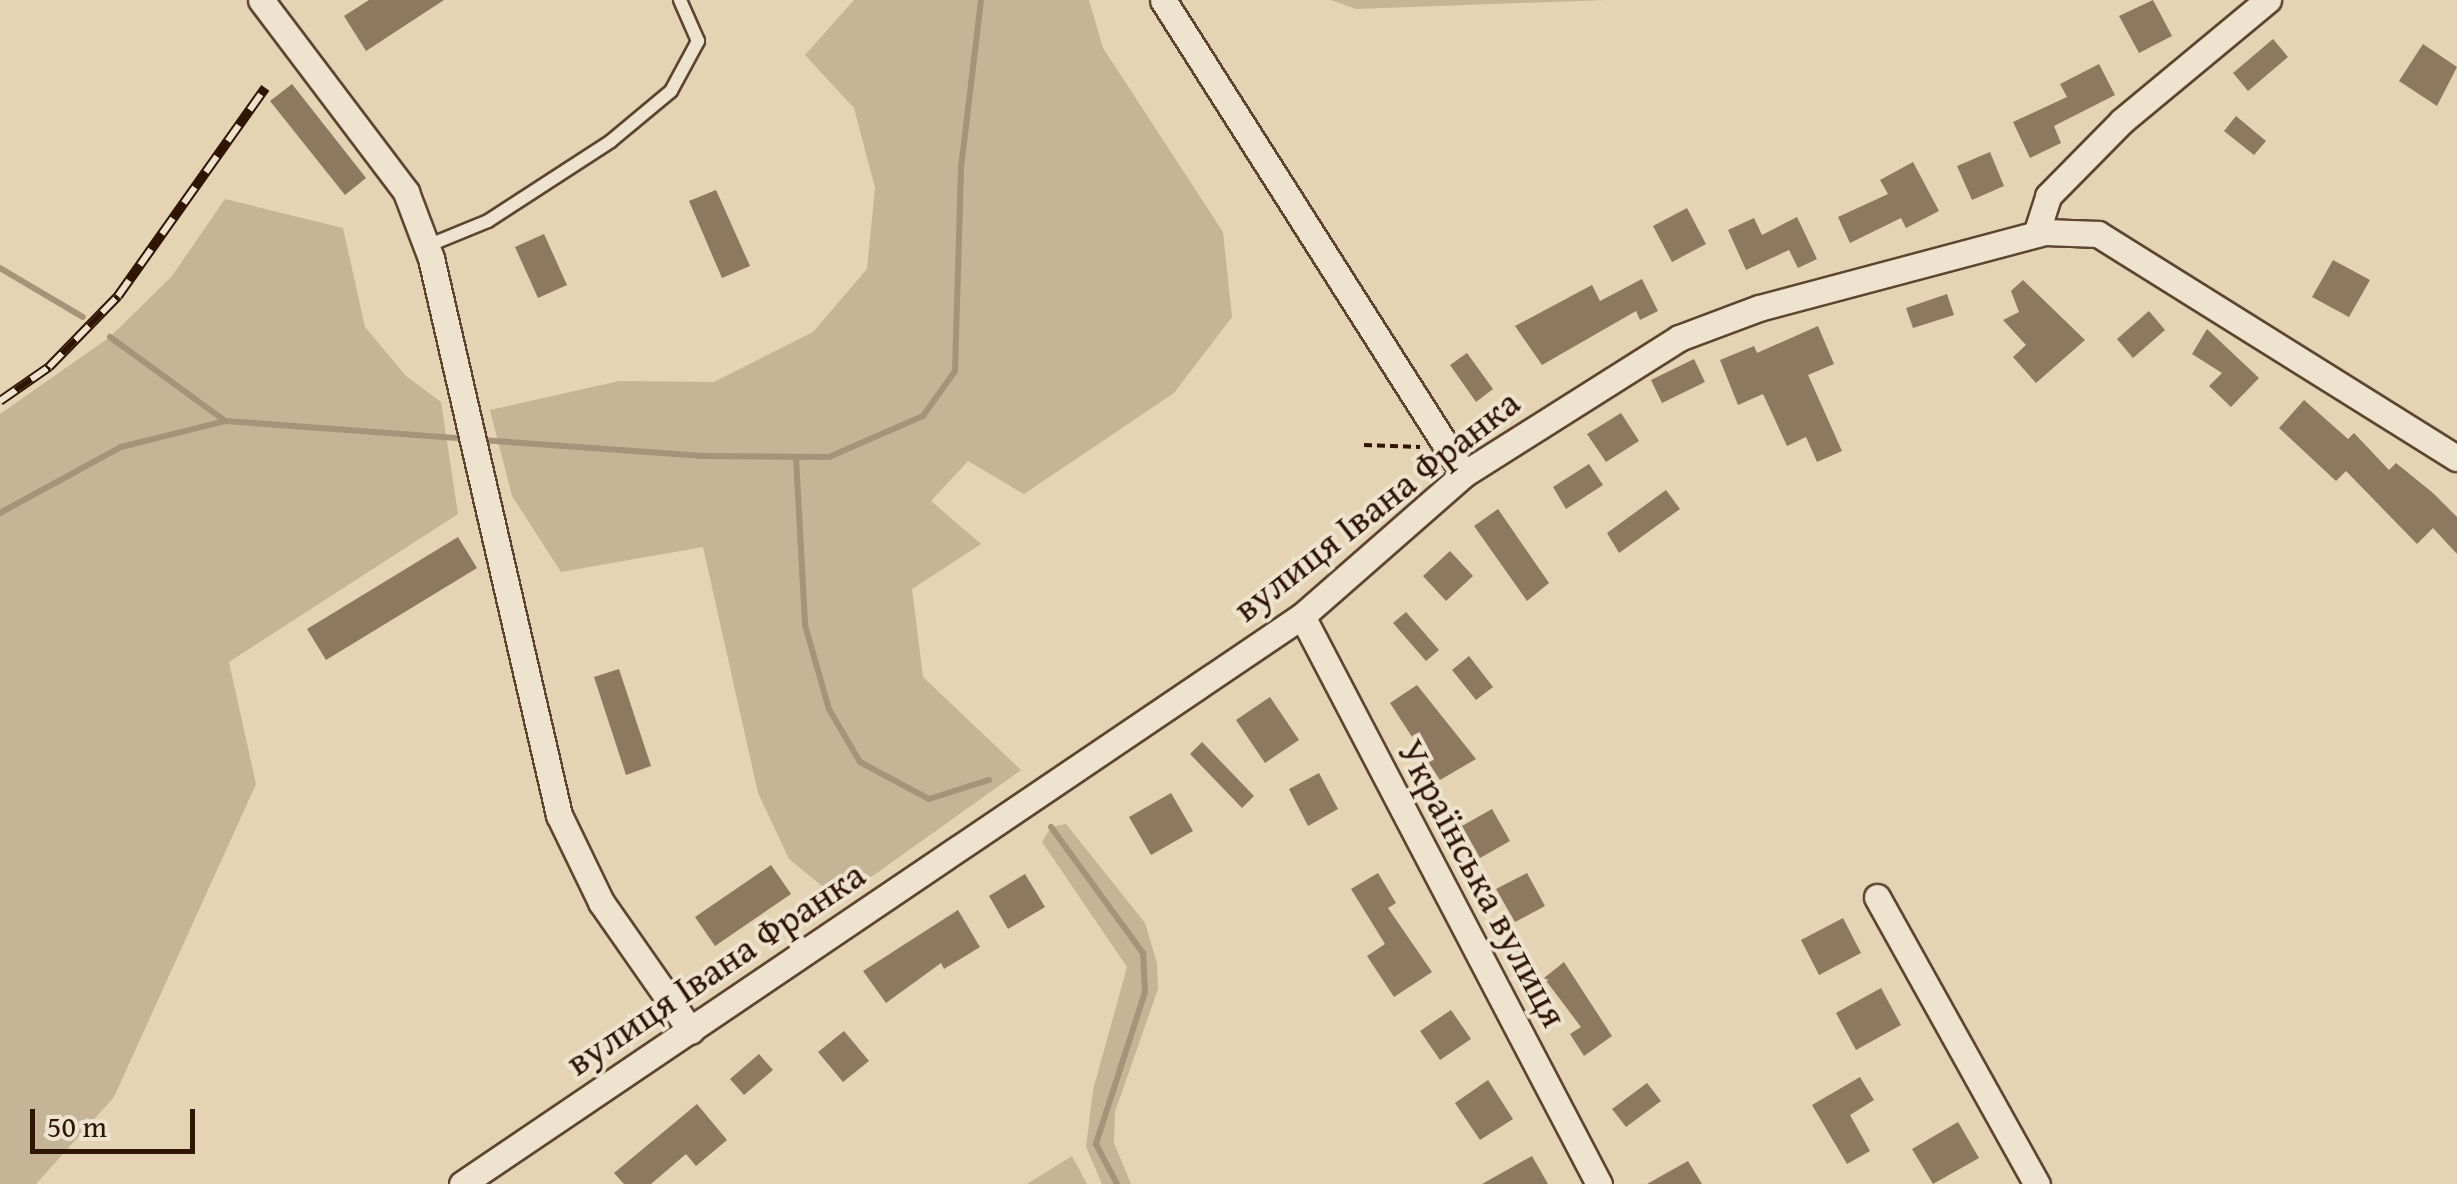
<!DOCTYPE html>
<meta charset="utf-8">
<style>
body{margin:0}
#map{position:relative;width:2457px;height:1184px;overflow:hidden;background:#e4d4b3;font-family:"Gentium Book Plus",serif}
div>[style]{position:absolute}
[style*='--x']{left:calc(var(--x)*1px);top:calc(var(--y)*1px);width:calc(var(--w)*1px);rotate:calc(var(--a)*1deg)}
.green>*{inset:0;background:#c5b495}
.stream>*{height:6px;margin:-3px;padding:0 3px;transform-origin:3px;border-radius:3px;background:#a79378}
.building>*{inset:0;background:#8e785f}
.path>*{height:4px;margin-top:-2px;transform-origin:0;background:repeating-linear-gradient(90deg,#301504 0 8px,transparent 0 13px)}
.roads{filter:drop-shadow(2px 0 #5d4530) drop-shadow(-2px 0 #5d4530) drop-shadow(0 2px #5d4530) drop-shadow(0 -2px #5d4530)}
.lane>*{height:12px;margin:-6px;padding:0 6px;transform-origin:6px;border-radius:6px;background:#ede3ce}
.street>*{height:25px;margin:-12.5px;padding:0 12.5px;transform-origin:12.5px;border-radius:12.5px;background:#ede3ce}
.rail>*{height:10px;margin-top:-5px;transform-origin:0;background:repeating-linear-gradient(90deg,#ede3ce 0 19px,#301504 0 38px);box-sizing:border-box;border-block:2px solid #301504}
span{translate:-50% -50%;white-space:nowrap;text-align:center;line-height:1.15;-webkit-text-stroke:8px #ede3ce;paint-order:stroke}
.street-label{font-size:38px;color:#301504}
.scale{position:absolute;left:30px;top:1109px;width:165px;height:45px;box-sizing:border-box;border:5px solid #301504;border-top:0;padding-left:12px;font-size:30px;line-height:35px;white-space:nowrap;color:#301504;-webkit-text-stroke:8px #ede3ce;paint-order:stroke}
</style>
<div id="map">
<div class="green">
<i style="clip-path:polygon(854px 0,1089px 0,1103px 48px,1223px 232px,1232px 317px,1174px 393px,1024px 494px,968px 461px,931px 501px,981px 544px,912px 589px,923px 677px,1021px 770px,839px 900px,789px 859px,758px 793px,703px 547px,561px 572px,512px 496px,490px 410px,619px 381px,714px 382px,813px 332px,867px 269px,875px 188px,854px 108px,805px 55px)"></i>
<i style="clip-path:polygon(1331px 0,1605px 0,1356px 9px)"></i>
<i style="clip-path:polygon(225px 199px,343px 228px,365px 327px,406px 376px,441px 402px,458px 514px,229px 662px,256px 784px,114px 1097px,36px 1184px,0 1184px,0 414px,110px 337px,172px 276px)"></i>
<i style="clip-path:polygon(1066px 824px,1145px 923px,1157px 963px,1158px 989px,1115px 1112px,1114px 1143px,1131px 1184px,1102px 1184px,1086px 1147px,1093px 1090px,1127px 967px,1042px 842px,1051px 827px)"></i>
<i style="clip-path:polygon(1072px 1156px,1087px 1184px,1027px 1184px)"></i>
</div>
<div class="stream">
<i style="--x:0;--y:268;--w:96;--a:30.6"></i>
<i style="--x:110;--y:337;--w:142;--a:36.1"></i>
<i style="--x:481;--y:440;--w:223;--a:4.1"></i>
<i style="--x:703;--y:456;--w:126;--a:0.5"></i>
<i style="--x:829;--y:457;--w:103;--a:-23.6"></i>
<i style="--x:923;--y:416;--w:55;--a:-54.6"></i>
<i style="--x:955;--y:371;--w:203;--a:-88.3"></i>
<i style="--x:961;--y:168;--w:169;--a:-83.2"></i>
<i style="--x:796;--y:457;--w:168;--a:86.9"></i>
<i style="--x:805;--y:625;--w:87;--a:74.1"></i>
<i style="--x:829;--y:709;--w:61;--a:59.7"></i>
<i style="--x:860;--y:762;--w:78;--a:28.2"></i>
<i style="--x:929;--y:799;--w:63;--a:-17.6"></i>
<i style="--x:0;--y:513;--w:138;--a:-28.6"></i>
<i style="--x:121;--y:447;--w:107;--a:-14"></i>
<i style="--x:225;--y:421;--w:244;--a:4.2"></i>
<i style="--x:1051;--y:827;--w:156;--a:53.9"></i>
<i style="--x:1143;--y:953;--w:39;--a:87"></i>
<i style="--x:1145;--y:992;--w:160;--a:107.9"></i>
<i style="--x:1096;--y:1144;--w:45;--a:62.3"></i>
</div>
<div class="building">
<i style="clip-path:polygon(369px 0,444px 0,366px 51px,344px 16px)"></i>
<i style="clip-path:polygon(2153px 0,2172px 36px,2139px 53px,2119px 16px)"></i>
<i style="clip-path:polygon(2273px 39px,2288px 57px,2248px 91px,2233px 73px)"></i>
<i style="clip-path:polygon(2423px 44px,2457px 67px,2437px 106px,2399px 81px)"></i>
<i style="clip-path:polygon(2099px 64px,2115px 95px,2054px 126px,2061px 143px,2030px 158px,2013px 122px,2067px 97px,2060px 84px)"></i>
<i style="clip-path:polygon(292px 84px,366px 178px,345px 195px,270px 101px)"></i>
<i style="clip-path:polygon(2236px 116px,2266px 141px,2254px 155px,2224px 131px)"></i>
<i style="clip-path:polygon(1990px 152px,2004px 186px,1972px 200px,1957px 166px)"></i>
<i style="clip-path:polygon(1913px 162px,1939px 211px,1906px 228px,1901px 218px,1850px 243px,1838px 217px,1888px 194px,1880px 180px)"></i>
<i style="clip-path:polygon(716px 190px,750px 266px,722px 278px,689px 201px)"></i>
<i style="clip-path:polygon(1687px 208px,1706px 244px,1672px 262px,1653px 226px)"></i>
<i style="clip-path:polygon(1797px 217px,1817px 259px,1798px 268px,1789px 250px,1746px 270px,1728px 230px,1754px 218px,1762px 235px)"></i>
<i style="clip-path:polygon(544px 234px,567px 285px,538px 298px,515px 247px)"></i>
<i style="clip-path:polygon(2333px 260px,2370px 280px,2349px 317px,2312px 297px)"></i>
<i style="clip-path:polygon(1642px 279px,1658px 311px,1640px 320px,1636px 311px,1542px 365px,1515px 326px,1592px 285px,1600px 301px)"></i>
<i style="clip-path:polygon(2023px 280px,2085px 340px,2036px 383px,2013px 357px,2026px 345px,2003px 320px,2019px 312px,2011px 291px)"></i>
<i style="clip-path:polygon(1947px 294px,1954px 315px,1913px 328px,1906px 308px)"></i>
<i style="clip-path:polygon(2149px 311px,2165px 330px,2133px 358px,2117px 339px)"></i>
<i style="clip-path:polygon(1818px 326px,1834px 364px,1808px 375px,1842px 451px,1817px 462px,1806px 437px,1787px 446px,1763px 394px,1738px 405px,1720px 360px,1754px 346px,1757px 353px)"></i>
<i style="clip-path:polygon(2207px 329px,2259px 378px,2231px 407px,2209px 386px,2222px 373px,2192px 354px)"></i>
<i style="clip-path:polygon(1467px 353px,1493px 389px,1476px 402px,1450px 365px)"></i>
<i style="clip-path:polygon(1694px 359px,1705px 382px,1662px 403px,1651px 380px)"></i>
<i style="clip-path:polygon(2304px 400px,2348px 439px,2354px 433px,2389px 470px,2396px 463px,2433px 493px,2457px 517px,2457px 554px,2433px 528px,2417px 544px,2346px 471px,2336px 481px,2279px 428px)"></i>
<i style="clip-path:polygon(1621px 413px,1639px 441px,1606px 462px,1587px 434px)"></i>
<i style="clip-path:polygon(1589px 464px,1603px 485px,1566px 509px,1553px 487px)"></i>
<i style="clip-path:polygon(1666px 490px,1680px 509px,1619px 553px,1607px 533px)"></i>
<i style="clip-path:polygon(1498px 509px,1549px 583px,1527px 601px,1474px 526px)"></i>
<i style="clip-path:polygon(458px 537px,477px 568px,326px 660px,307px 629px)"></i>
<i style="clip-path:polygon(1450px 551px,1473px 576px,1446px 601px,1423px 576px)"></i>
<i style="clip-path:polygon(1406px 612px,1439px 650px,1426px 661px,1393px 623px)"></i>
<i style="clip-path:polygon(1469px 656px,1493px 687px,1476px 700px,1452px 670px)"></i>
<i style="clip-path:polygon(619px 669px,651px 766px,626px 775px,594px 677px)"></i>
<i style="clip-path:polygon(1417px 685px,1476px 759px,1440px 780px,1390px 703px)"></i>
<i style="clip-path:polygon(1270px 697px,1299px 740px,1265px 763px,1236px 720px)"></i>
<i style="clip-path:polygon(1202px 742px,1254px 796px,1242px 808px,1190px 754px)"></i>
<i style="clip-path:polygon(1319px 773px,1338px 809px,1308px 826px,1289px 789px)"></i>
<i style="clip-path:polygon(1171px 793px,1193px 831px,1151px 855px,1129px 817px)"></i>
<i style="clip-path:polygon(1492px 809px,1510px 841px,1480px 858px,1462px 826px)"></i>
<i style="clip-path:polygon(771px 865px,791px 894px,715px 946px,695px 917px)"></i>
<i style="clip-path:polygon(1378px 873px,1396px 903px,1388px 908px,1432px 972px,1394px 997px,1367px 956px,1385px 944px,1351px 889px)"></i>
<i style="clip-path:polygon(1527px 873px,1545px 906px,1515px 922px,1496px 889px)"></i>
<i style="clip-path:polygon(1025px 874px,1045px 907px,1008px 929px,989px 896px)"></i>
<i style="clip-path:polygon(958px 910px,980px 947px,944px 969px,941px 963px,886px 1003px,863px 971px)"></i>
<i style="clip-path:polygon(1843px 918px,1861px 953px,1819px 975px,1801px 940px)"></i>
<i style="clip-path:polygon(1564px 962px,1612px 1036px,1584px 1056px,1570px 1034px,1581px 1027px,1544px 978px)"></i>
<i style="clip-path:polygon(1881px 988px,1901px 1025px,1856px 1050px,1836px 1013px)"></i>
<i style="clip-path:polygon(1451px 1010px,1471px 1039px,1440px 1060px,1420px 1031px)"></i>
<i style="clip-path:polygon(844px 1031px,869px 1061px,843px 1082px,818px 1052px)"></i>
<i style="clip-path:polygon(759px 1054px,773px 1070px,744px 1095px,730px 1079px)"></i>
<i style="clip-path:polygon(1860px 1077px,1874px 1100px,1850px 1115px,1870px 1151px,1847px 1164px,1812px 1105px)"></i>
<i style="clip-path:polygon(1488px 1080px,1513px 1119px,1480px 1140px,1455px 1103px)"></i>
<i style="clip-path:polygon(1647px 1083px,1661px 1101px,1626px 1127px,1612px 1109px)"></i>
<i style="clip-path:polygon(697px 1104px,727px 1140px,696px 1166px,686px 1154px,651px 1184px,624px 1184px,614px 1173px)"></i>
<i style="clip-path:polygon(1958px 1122px,1979px 1158px,1933px 1184px,1912px 1149px)"></i>
<i style="clip-path:polygon(1532px 1156px,1548px 1184px,1482px 1184px)"></i>
<i style="clip-path:polygon(1688px 1161px,1702px 1184px,1647px 1184px)"></i>
</div>
<div class="path">
<i style="--x:1364;--y:445;--w:56;--a:2"></i>
</div>
<div class="roads">
<div class="lane">
<i style="--x:427;--y:246;--w:66;--a:-22.3"></i>
<i style="--x:488;--y:221;--w:147;--a:-33"></i>
<i style="--x:611;--y:141;--w:78;--a:-39.8"></i>
<i style="--x:671;--y:91;--w:57;--a:-61.6"></i>
<i style="--x:698;--y:41;--w:45;--a:-113.7"></i>
</div>
<div class="street">
<i style="--x:261;--y:0;--w:241;--a:52.9"></i>
<i style="--x:406;--y:192;--w:71;--a:69.3"></i>
<i style="--x:431;--y:258;--w:572;--a:77.06"></i>
<i style="--x:559;--y:815;--w:97;--a:64.2"></i>
<i style="--x:601;--y:902;--w:157;--a:55.1"></i>
<i style="--x:1163;--y:0;--w:561;--a:57.58"></i>
<i style="--x:2036;--y:234;--w:40;--a:-72"></i>
<i style="--x:2048;--y:196;--w:105;--a:-45.4"></i>
<i style="--x:2122;--y:121;--w:190;--a:-39.7"></i>
<i style="--x:1302;--y:616;--w:641;--a:62.4"></i>
<i style="--x:1877;--y:897;--w:329;--a:60.9"></i>
<i style="--x:462;--y:1184;--w:1014;--a:-34.07"></i>
<i style="--x:1302;--y:616;--w:215;--a:-41.2"></i>
<i style="--x:1464;--y:474;--w:254;--a:-32.3"></i>
<i style="--x:1679;--y:338;--w:85;--a:-20.6"></i>
<i style="--x:1759;--y:308;--w:296;--a:-14.9"></i>
<i style="--x:2045;--y:232;--w:53;--a:2.2"></i>
<i style="--x:2098;--y:234;--w:423;--a:32"></i>
</div>
</div>
<div class="rail">
<i style="--x:0;--y:401;--w:60;--a:-34.8"></i>
<i style="--x:49;--y:367;--w:99;--a:-45.8"></i>
<i style="--x:118;--y:296;--w:255;--a:-54.7"></i>
</div>
<div class="street-label">
<span style="left:1376px;top:505px;rotate:-38deg">вулиця Івана Франка</span>
<span style="left:1483px;top:883px;rotate:62deg">Українська вулиця</span>
<span style="left:715px;top:968px;rotate:-34deg">вулиця Івана Франка</span>
</div>
<div class="scale">50 m</div>
</div>
